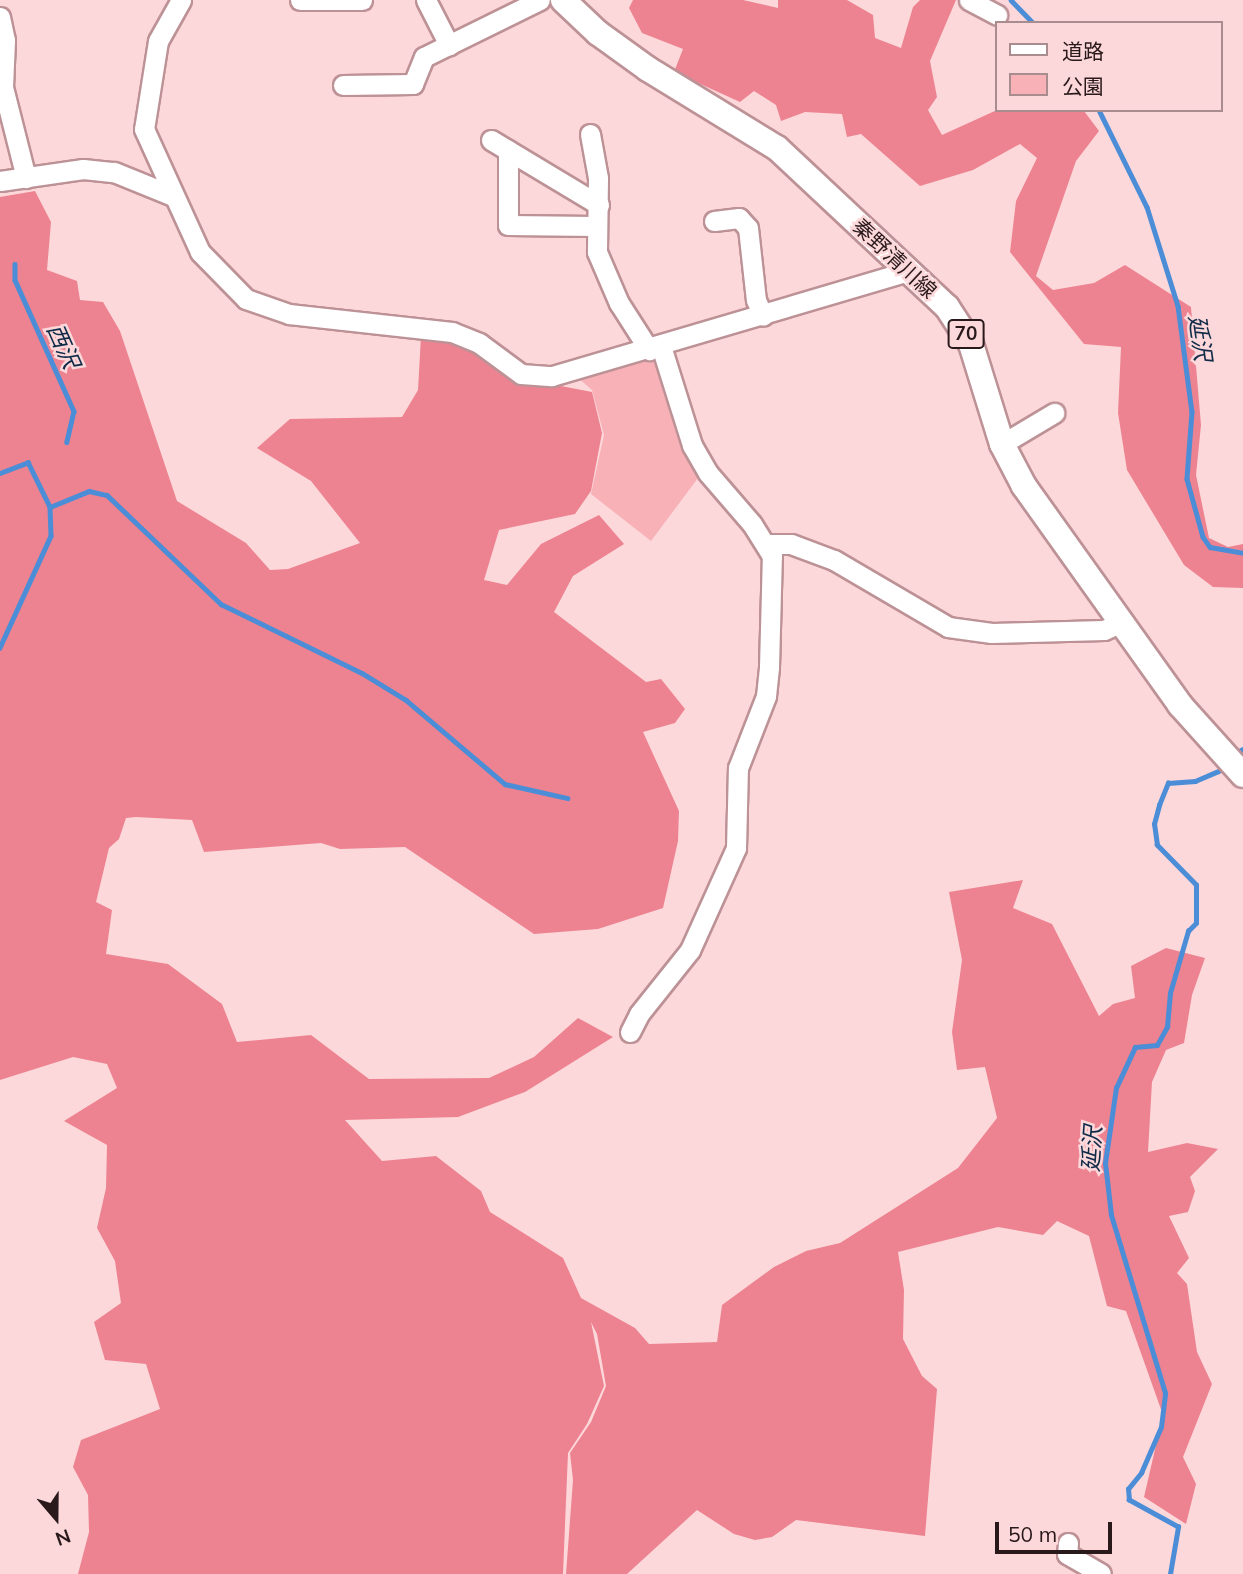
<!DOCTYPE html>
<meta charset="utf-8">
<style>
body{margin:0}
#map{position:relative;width:1243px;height:1574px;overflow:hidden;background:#fdd8db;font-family:Mulish,"Noto Sans JP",sans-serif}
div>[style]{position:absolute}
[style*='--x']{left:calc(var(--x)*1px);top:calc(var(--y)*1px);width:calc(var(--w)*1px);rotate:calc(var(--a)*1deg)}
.green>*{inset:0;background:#f7b1b7}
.forest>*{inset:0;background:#ed8390}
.stream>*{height:4.5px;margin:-2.25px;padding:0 2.25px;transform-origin:2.25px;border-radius:2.25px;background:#4b8dd6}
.roads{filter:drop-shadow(2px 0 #bd9296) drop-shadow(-2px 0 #bd9296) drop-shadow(0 2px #bd9296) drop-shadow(0 -2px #bd9296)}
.minor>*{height:19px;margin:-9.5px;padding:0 9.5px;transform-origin:9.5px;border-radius:9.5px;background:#fff}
.major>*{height:24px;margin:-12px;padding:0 12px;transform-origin:12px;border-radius:12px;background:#fff}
span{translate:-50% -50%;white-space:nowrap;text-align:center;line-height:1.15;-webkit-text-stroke:5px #fdd8db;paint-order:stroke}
.shield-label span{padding:2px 5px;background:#fdd8db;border:2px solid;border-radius:5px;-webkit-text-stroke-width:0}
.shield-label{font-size:19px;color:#29191b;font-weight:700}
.street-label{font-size:21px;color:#29191b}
.water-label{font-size:23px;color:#102b48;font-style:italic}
.legend{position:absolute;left:995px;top:21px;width:228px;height:91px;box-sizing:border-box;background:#fdd8db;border:2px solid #a88c8e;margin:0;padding:9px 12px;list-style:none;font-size:21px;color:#29191b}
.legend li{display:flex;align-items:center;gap:14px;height:35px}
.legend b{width:35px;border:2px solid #a88c8e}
.north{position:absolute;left:21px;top:1483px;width:70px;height:70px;-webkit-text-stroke:5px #fdd8db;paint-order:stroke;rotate:160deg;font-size:19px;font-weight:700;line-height:28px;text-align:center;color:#29191b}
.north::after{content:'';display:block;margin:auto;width:24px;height:32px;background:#29191b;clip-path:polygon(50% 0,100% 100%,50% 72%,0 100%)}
.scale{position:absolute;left:995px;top:1522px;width:117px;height:32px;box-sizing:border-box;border:4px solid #29191b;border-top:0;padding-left:9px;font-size:21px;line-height:24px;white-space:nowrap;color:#29191b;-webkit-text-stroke:5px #fdd8db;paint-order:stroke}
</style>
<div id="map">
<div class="green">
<i style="clip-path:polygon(654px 359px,662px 365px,701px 474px,651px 541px,591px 494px,604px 435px,592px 390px,577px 377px)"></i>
</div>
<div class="forest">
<i style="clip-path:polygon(633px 0,743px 0,778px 8px,778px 0,847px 0,873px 15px,875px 38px,901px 48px,913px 7px,920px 0,956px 0,930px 61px,937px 97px,928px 110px,942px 135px,997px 110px,1084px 111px,1099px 131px,1076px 161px,1036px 276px,1053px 290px,1094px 283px,1125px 265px,1191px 307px,1201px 425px,1196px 475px,1209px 538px,1228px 547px,1243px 544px,1243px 588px,1213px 587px,1184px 565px,1127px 470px,1118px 413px,1121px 347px,1084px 344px,1010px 252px,1016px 201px,1037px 158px,1020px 144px,973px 170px,920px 186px,861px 134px,847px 137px,842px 114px,805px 112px,781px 121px,776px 105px,754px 91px,740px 102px,674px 72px,683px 49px,642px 33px,629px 8px)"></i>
<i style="clip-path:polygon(35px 191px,51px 222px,47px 270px,77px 281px,80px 300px,103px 302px,120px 331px,177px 501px,246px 543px,270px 570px,288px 569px,360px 543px,311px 481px,257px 448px,290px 419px,402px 417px,418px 390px,421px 336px,452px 341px,540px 382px,592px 392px,602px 433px,591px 491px,575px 514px,499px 530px,484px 580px,507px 585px,541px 544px,599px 515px,624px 544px,573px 576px,554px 612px,646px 682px,661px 679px,685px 709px,675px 723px,643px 732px,679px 811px,678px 841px,663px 908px,598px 929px,534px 934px,405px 847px,340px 849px,321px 843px,204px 852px,192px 820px,136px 817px,126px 818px,119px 839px,109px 848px,96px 902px,112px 910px,106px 954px,168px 964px,222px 1004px,237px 1042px,311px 1035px,369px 1079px,489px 1078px,534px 1057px,578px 1018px,613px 1037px,525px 1092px,458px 1117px,345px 1120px,382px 1161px,436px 1156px,481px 1191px,490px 1212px,563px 1258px,581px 1298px,635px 1328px,649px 1344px,717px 1342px,722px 1305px,774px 1267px,806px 1251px,840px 1243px,958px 1168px,997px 1118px,985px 1067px,957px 1070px,952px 1032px,962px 960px,949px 892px,1023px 880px,1013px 908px,1052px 924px,1099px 1016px,1113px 1004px,1135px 998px,1131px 966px,1166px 948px,1205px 958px,1192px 995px,1184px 1043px,1166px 1050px,1152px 1082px,1148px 1152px,1187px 1143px,1218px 1149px,1190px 1177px,1195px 1191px,1188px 1212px,1169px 1216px,1189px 1258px,1177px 1273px,1187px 1284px,1197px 1352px,1212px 1384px,1183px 1457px,1196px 1484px,1186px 1524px,1144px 1497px,1163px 1415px,1126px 1311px,1107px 1306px,1089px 1236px,1057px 1221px,1043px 1235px,998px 1227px,898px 1252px,904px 1290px,903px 1339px,922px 1376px,937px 1389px,925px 1536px,796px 1520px,772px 1537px,755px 1540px,734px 1534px,697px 1510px,627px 1574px,566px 1574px,573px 1480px,570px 1453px,591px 1422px,606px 1386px,597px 1334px,591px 1322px,604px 1386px,587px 1424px,568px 1453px,563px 1574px,78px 1574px,89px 1532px,88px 1495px,73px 1467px,81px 1440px,160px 1409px,146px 1364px,105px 1360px,94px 1322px,121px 1303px,115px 1261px,97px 1228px,106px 1188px,107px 1145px,64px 1121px,117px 1088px,107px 1064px,73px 1057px,0 1080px,0 197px)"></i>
</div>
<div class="stream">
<i style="--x:1011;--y:0;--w:32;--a:46"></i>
<i style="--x:1099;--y:110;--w:108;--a:63.7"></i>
<i style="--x:1147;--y:207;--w:104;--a:72.6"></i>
<i style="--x:1178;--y:306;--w:107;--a:82.5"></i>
<i style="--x:1192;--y:412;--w:67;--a:94.3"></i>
<i style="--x:1187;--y:479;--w:60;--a:74.6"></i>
<i style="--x:1203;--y:537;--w:12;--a:55"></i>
<i style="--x:1210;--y:547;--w:34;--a:10"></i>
<i style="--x:15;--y:264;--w:16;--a:90"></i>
<i style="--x:15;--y:280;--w:144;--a:65.8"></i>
<i style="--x:74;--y:411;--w:32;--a:103"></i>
<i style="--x:0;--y:473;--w:30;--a:-21"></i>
<i style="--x:28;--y:462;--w:50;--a:63.9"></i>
<i style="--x:50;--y:507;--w:29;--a:88"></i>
<i style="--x:51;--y:536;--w:123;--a:114.5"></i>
<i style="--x:50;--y:507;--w:42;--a:-22.3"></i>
<i style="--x:89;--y:491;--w:18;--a:13"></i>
<i style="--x:107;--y:495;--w:158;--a:43.7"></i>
<i style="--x:221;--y:604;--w:157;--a:26.1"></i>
<i style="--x:362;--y:673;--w:52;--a:31.5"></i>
<i style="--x:406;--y:700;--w:130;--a:40.3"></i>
<i style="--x:505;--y:784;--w:64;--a:12.7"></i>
<i style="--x:1239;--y:751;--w:4;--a:-27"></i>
<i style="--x:1170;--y:1574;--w:48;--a:-80.3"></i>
<i style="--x:1178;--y:1527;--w:56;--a:-151.1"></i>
<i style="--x:1129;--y:1500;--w:11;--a:-95"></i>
<i style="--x:1128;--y:1489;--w:21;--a:-51"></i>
<i style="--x:1141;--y:1473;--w:50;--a:-66.5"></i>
<i style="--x:1161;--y:1427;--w:34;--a:-83"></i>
<i style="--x:1165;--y:1393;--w:186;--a:-106.9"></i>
<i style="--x:1111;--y:1215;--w:52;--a:-96.6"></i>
<i style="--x:1105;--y:1163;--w:76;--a:-81.7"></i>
<i style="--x:1116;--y:1088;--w:45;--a:-65.1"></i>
<i style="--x:1135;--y:1047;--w:22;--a:-5"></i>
<i style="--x:1157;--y:1045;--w:21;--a:-61"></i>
<i style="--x:1167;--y:1027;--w:34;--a:-85"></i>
<i style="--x:1170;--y:993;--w:65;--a:-73.8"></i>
<i style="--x:1188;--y:931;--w:11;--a:-45"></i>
<i style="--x:1196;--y:923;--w:38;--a:-90"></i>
<i style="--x:1196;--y:885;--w:56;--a:-134.3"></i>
<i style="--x:1157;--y:845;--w:21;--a:-98"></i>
<i style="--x:1154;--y:824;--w:20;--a:-75"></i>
<i style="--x:1159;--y:805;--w:24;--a:-68"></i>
<i style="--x:1168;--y:783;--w:27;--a:-4"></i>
<i style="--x:1195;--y:781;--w:26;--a:-23"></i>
</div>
<div class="roads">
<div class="minor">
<i style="--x:181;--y:0;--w:47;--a:119.3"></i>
<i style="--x:158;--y:41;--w:89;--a:99"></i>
<i style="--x:144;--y:129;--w:135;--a:65.5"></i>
<i style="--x:200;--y:252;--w:66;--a:45.6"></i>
<i style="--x:246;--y:299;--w:46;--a:19.2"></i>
<i style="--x:289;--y:314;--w:164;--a:6.3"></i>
<i style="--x:452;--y:332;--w:29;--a:22"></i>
<i style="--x:479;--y:343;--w:52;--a:36.4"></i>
<i style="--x:521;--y:374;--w:31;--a:4"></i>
<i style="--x:552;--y:376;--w:372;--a:-16.4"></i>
<i style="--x:300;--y:0;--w:62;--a:0"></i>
<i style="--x:426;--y:0;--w:51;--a:62.9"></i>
<i style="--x:969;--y:0;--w:32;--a:28"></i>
<i style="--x:0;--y:17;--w:24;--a:78"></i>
<i style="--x:5;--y:40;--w:47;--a:92.4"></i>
<i style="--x:3;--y:87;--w:94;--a:75.8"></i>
<i style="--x:343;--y:85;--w:70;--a:-0.8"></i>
<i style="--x:413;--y:84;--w:29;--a:-68"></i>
<i style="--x:424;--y:57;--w:129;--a:-26.2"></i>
<i style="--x:590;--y:134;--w:45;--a:79.7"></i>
<i style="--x:598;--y:178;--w:74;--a:90.8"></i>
<i style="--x:597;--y:252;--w:56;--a:66.7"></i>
<i style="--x:619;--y:303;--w:56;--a:57.4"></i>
<i style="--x:491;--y:140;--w:126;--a:31"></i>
<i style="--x:508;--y:150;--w:75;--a:90"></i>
<i style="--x:508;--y:225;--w:86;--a:0.7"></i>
<i style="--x:0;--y:181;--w:84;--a:-8.2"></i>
<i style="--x:83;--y:169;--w:31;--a:6"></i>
<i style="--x:114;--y:172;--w:64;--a:22.1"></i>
<i style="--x:714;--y:221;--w:25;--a:-7"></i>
<i style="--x:739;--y:218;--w:13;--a:48"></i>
<i style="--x:748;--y:228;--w:72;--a:83.7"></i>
<i style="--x:756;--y:300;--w:17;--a:66"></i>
<i style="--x:1002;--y:444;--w:61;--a:-30.8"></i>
<i style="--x:767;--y:544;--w:24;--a:0"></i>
<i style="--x:791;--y:544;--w:46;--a:20.4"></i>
<i style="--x:834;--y:560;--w:132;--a:30.4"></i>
<i style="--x:948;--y:627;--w:44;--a:7.8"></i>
<i style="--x:992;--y:633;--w:112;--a:-1.5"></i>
<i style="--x:1104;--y:630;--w:20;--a:-24"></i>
<i style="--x:630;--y:1032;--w:20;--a:-63"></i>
<i style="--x:639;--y:1014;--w:82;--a:-51.4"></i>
<i style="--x:690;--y:950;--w:112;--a:-65.7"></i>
<i style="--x:736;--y:848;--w:80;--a:-88.6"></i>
<i style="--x:738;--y:768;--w:77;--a:-68.7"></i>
<i style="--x:766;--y:696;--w:29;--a:-84"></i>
<i style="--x:769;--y:667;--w:111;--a:-88.5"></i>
<i style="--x:772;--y:556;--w:38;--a:-122"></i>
<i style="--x:752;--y:524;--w:67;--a:-130.8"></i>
<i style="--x:708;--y:473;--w:32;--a:-120"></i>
<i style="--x:692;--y:445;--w:104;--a:-107.4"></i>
<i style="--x:1068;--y:1543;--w:11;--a:95"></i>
<i style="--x:1067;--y:1554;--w:39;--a:30"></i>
</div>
<div class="major">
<i style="--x:563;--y:0;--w:48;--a:43.3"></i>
<i style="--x:598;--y:33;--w:62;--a:35.8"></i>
<i style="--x:648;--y:69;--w:151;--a:31.5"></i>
<i style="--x:777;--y:148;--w:233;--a:43.1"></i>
<i style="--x:947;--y:307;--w:44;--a:57"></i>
<i style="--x:971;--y:344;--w:105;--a:72.8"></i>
<i style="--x:1002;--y:444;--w:47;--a:62.4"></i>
<i style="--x:1024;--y:486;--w:269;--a:54.5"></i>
<i style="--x:1180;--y:705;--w:94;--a:48"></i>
</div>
</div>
<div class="shield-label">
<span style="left:966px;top:334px">70</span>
</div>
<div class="street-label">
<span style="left:895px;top:258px;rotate:43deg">秦野清川線</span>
</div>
<div class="water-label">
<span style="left:1200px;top:338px;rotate:82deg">延沢</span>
<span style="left:63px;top:346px;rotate:66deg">西沢</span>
<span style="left:1092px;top:1149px;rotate:-86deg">延沢</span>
</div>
<ul class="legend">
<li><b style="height:9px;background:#fff"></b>道路</li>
<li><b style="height:19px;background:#f7b1b7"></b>公園</li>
</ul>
<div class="north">N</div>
<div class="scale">50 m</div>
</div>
